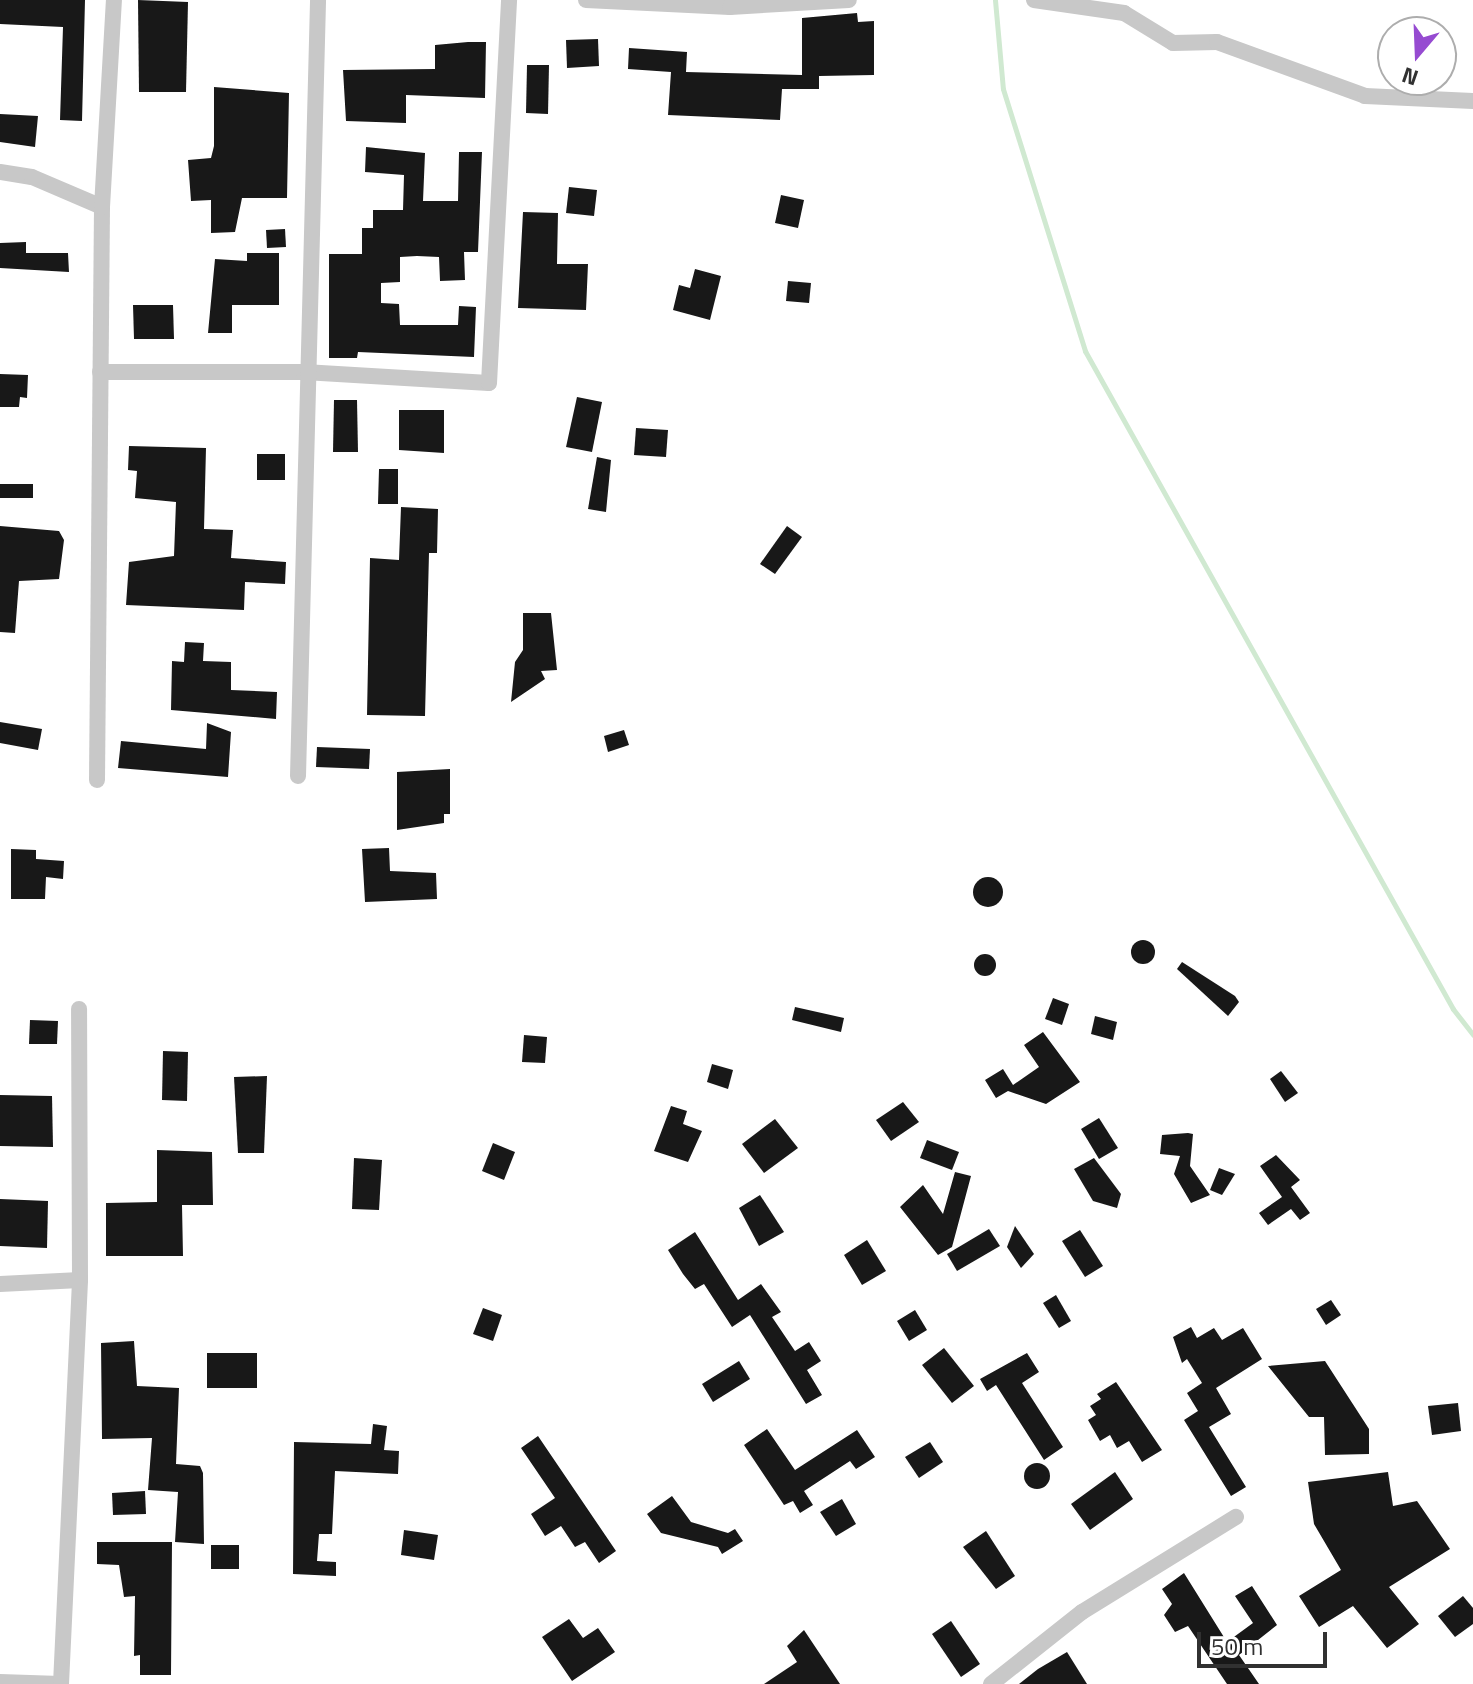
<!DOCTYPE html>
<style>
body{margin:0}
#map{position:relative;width:1473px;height:1684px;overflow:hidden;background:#fff;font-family:"Titillium Web",sans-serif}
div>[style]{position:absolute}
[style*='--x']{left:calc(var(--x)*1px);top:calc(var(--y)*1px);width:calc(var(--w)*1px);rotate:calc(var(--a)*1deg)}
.stream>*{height:5px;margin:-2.5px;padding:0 2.5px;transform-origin:2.5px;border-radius:2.5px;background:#d0e9d1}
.building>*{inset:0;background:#181818}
.round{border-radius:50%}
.minor>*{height:16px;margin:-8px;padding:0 8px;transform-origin:8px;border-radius:8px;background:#c8c8c8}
span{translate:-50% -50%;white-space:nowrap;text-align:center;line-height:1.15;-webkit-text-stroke:8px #fff;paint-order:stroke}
.north{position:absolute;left:1377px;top:16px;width:80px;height:80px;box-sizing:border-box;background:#fff;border:2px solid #adadad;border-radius:50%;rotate:199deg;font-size:22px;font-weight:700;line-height:32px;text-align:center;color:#313131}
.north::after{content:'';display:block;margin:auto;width:28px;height:36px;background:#964bd1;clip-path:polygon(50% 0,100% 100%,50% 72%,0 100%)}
.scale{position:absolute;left:1197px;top:1632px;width:130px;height:36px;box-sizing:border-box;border:4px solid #313131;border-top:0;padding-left:10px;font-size:24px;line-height:28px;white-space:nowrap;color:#313131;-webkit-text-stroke:6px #fff;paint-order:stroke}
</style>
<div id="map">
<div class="stream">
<i style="--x:995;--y:0;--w:89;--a:84.9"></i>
<i style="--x:1003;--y:89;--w:275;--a:72.6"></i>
<i style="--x:1085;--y:351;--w:754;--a:60.78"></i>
<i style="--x:1453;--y:1009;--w:33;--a:52"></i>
</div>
<div class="building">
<i style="clip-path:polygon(0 0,85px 0,82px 121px,60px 120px,63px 27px,0 24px)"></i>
<i style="clip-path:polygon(138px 0,188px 2px,186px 92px,139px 92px)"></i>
<i style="clip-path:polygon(857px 13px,858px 22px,874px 21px,874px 75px,819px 76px,819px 89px,782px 89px,780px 120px,668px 115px,671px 72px,628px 69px,629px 48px,687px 52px,686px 72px,802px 75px,802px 18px)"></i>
<i style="clip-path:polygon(598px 39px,599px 66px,567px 68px,566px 40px)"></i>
<i style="clip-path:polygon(468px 42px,486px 42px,485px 98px,406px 95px,406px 123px,346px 121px,343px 70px,435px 69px,435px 45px)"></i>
<i style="clip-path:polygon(527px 65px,549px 65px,548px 114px,526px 113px)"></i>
<i style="clip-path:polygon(214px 87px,289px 93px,287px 198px,242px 198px,235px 232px,211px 233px,211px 200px,191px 201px,188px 160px,211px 158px,214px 146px)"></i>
<i style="clip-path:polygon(0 114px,38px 116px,35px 147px,0 142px)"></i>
<i style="clip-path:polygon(366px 147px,425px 153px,423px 201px,458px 201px,459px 152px,482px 152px,478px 252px,464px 252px,465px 280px,440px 281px,439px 257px,417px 256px,400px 257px,400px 282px,381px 283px,381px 303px,399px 304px,400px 325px,458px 325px,459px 306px,476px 307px,474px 357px,358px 352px,357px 358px,329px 358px,329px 254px,362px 254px,362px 228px,373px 228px,373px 210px,403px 210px,404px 175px,365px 172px)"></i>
<i style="clip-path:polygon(569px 187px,597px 190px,594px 216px,566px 213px)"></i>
<i style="clip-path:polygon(781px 195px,804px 200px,798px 228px,775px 223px)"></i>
<i style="clip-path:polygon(523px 212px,558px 213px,557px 264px,588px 264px,586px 310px,518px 308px)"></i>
<i style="clip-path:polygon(285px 229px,286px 247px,267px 248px,266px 230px)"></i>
<i style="clip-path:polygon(26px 242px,26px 253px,68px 253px,69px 272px,0 268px,0 243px)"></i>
<i style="clip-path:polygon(247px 253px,279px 253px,279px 305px,232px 305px,232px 333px,208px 333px,215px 259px,247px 261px)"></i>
<i style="clip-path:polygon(695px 269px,721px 276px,710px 320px,673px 310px,679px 285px,690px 288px)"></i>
<i style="clip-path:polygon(788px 281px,811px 283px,809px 303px,786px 301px)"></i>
<i style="clip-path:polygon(133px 305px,173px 305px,174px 339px,134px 339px)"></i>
<i style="clip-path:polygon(0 374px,28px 375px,27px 398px,20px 397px,19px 407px,0 407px)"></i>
<i style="clip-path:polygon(577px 397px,602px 402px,592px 452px,566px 447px)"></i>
<i style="clip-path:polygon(334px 400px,357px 400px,358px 452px,333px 452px)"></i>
<i style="clip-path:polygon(399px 410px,444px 410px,444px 453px,399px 450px)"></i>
<i style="clip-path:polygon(636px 428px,668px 430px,666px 457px,634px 455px)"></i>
<i style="clip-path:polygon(129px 446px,206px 448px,204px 529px,233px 530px,231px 558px,286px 562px,285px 584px,245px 582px,244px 610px,126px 605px,129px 562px,174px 556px,176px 502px,135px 498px,137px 471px,128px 470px)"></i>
<i style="clip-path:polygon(257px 454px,285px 454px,285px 480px,257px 480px)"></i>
<i style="clip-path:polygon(597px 457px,611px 460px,606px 512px,588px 509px)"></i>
<i style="clip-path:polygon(379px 469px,398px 469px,398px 504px,378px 504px)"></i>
<i style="clip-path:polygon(0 484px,33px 484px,33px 498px,0 498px)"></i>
<i style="clip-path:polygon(401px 507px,438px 509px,437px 553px,429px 553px,425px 716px,367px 715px,370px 558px,399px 560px)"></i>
<i style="clip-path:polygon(0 526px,59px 531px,64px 540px,59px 579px,19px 581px,15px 633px,0 632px)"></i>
<i style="clip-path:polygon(787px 526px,802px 537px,775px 574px,760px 564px)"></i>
<i style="clip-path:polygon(523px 613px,551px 613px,557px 670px,541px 671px,545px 679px,511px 702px,515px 662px,523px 650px)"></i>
<i style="clip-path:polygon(185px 642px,204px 643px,203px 661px,231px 662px,231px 690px,277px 692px,276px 719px,171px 710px,172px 661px,184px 662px)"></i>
<i style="clip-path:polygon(0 722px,42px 729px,38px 750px,0 743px)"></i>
<i style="clip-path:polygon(207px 723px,231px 732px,228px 777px,118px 768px,121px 741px,206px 749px)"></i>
<i style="clip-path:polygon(624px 730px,629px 745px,608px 752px,604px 736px)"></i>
<i style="clip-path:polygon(317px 747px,370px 749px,369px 769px,316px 767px)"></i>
<i style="clip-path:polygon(450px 769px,450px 814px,444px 814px,444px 823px,397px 830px,397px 772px)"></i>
<i style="clip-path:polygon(389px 848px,390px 871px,436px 873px,437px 899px,365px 902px,362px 849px)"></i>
<i style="clip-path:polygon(11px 849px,36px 850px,36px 859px,64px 861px,63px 879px,46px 877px,45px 899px,11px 899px)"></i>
<i class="round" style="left:973px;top:877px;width:30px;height:30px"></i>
<i class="round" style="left:1131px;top:940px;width:24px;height:24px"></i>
<i class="round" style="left:974px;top:954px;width:22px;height:22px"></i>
<i style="clip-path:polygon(1182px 962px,1235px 996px,1239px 1002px,1228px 1016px,1177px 969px)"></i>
<i style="clip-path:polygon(1053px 998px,1069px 1004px,1062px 1025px,1045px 1019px)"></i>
<i style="clip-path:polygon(795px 1007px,844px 1018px,841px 1032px,792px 1020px)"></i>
<i style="clip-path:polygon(1095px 1016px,1117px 1022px,1113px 1040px,1091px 1034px)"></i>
<i style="clip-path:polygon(30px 1020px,58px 1021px,57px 1044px,29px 1044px)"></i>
<i style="clip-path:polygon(1043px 1032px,1080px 1082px,1046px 1104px,1008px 1091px,996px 1098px,985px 1080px,1003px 1069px,1013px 1085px,1039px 1067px,1024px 1045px)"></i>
<i style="clip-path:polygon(524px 1035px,547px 1037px,545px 1063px,522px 1062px)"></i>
<i style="clip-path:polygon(163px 1051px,188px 1052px,187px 1101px,162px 1100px)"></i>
<i style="clip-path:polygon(712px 1064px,733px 1070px,728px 1089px,707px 1082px)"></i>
<i style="clip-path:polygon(1281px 1071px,1298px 1093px,1285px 1102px,1270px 1079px)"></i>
<i style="clip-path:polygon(267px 1076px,264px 1153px,238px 1153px,234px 1077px)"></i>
<i style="clip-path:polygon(0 1095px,52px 1096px,53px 1147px,0 1146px)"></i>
<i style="clip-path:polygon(903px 1102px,919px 1122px,891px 1141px,876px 1120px)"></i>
<i style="clip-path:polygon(671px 1106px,687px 1111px,683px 1124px,702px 1131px,688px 1162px,654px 1151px)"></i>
<i style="clip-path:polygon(1099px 1118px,1118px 1148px,1099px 1159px,1081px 1129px)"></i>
<i style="clip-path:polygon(775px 1119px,798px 1148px,764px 1173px,742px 1144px)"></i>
<i style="clip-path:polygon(1188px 1133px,1193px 1134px,1190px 1166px,1210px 1195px,1191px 1203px,1174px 1174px,1180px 1156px,1160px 1154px,1162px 1135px)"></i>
<i style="clip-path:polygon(927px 1140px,959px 1152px,952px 1170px,920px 1158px)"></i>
<i style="clip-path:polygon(493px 1143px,515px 1152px,504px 1180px,482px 1171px)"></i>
<i style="clip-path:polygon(157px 1150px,212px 1152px,213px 1205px,182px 1205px,183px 1256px,106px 1256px,106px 1203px,157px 1202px)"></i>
<i style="clip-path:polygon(1276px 1155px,1300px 1180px,1291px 1187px,1310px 1213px,1300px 1220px,1291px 1209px,1268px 1225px,1259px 1213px,1282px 1197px,1260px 1166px)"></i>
<i style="clip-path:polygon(354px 1158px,382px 1160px,379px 1210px,352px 1209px)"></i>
<i style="clip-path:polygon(1094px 1158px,1121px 1194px,1117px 1208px,1093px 1201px,1074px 1169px)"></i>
<i style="clip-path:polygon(1219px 1168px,1235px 1174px,1222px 1195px,1210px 1190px)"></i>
<i style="clip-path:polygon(955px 1172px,971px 1176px,952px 1247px,938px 1255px,900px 1207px,923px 1185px,943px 1214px)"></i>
<i style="clip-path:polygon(760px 1195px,784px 1232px,759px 1246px,739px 1208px)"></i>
<i style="clip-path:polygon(0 1199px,48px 1201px,47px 1248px,0 1246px)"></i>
<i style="clip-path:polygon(1015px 1226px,1034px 1254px,1021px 1268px,1007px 1247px)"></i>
<i style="clip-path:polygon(989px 1229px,1000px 1246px,957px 1271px,947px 1254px)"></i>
<i style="clip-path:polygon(1080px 1230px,1103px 1266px,1085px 1277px,1062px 1241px)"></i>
<i style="clip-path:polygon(695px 1232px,738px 1300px,761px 1284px,781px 1312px,772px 1317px,795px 1351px,809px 1342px,821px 1361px,807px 1370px,822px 1395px,806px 1404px,750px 1315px,732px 1327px,704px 1284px,695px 1289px,683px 1274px,668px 1250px)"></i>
<i style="clip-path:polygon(867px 1240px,886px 1271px,862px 1285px,844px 1255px)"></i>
<i style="clip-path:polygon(1056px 1295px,1071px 1321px,1059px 1328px,1043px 1303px)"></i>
<i style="clip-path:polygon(1331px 1300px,1341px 1315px,1326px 1325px,1316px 1309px)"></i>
<i style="clip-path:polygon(483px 1308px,502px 1315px,493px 1341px,473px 1334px)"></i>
<i style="clip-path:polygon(915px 1310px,927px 1330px,909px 1341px,897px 1321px)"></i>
<i style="clip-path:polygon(1191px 1327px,1197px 1338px,1214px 1328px,1222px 1340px,1243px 1328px,1262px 1359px,1216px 1388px,1231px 1414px,1209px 1427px,1246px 1487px,1231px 1496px,1184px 1420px,1198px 1411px,1187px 1393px,1202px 1383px,1187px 1359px,1182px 1363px,1173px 1337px)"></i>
<i style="clip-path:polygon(134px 1341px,137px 1386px,179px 1388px,176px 1464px,200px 1466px,203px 1473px,204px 1544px,175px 1542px,178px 1492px,148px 1490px,152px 1438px,102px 1439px,101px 1343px)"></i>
<i style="clip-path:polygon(944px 1348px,974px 1386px,952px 1403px,922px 1365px)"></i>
<i style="clip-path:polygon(207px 1353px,257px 1353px,257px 1388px,207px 1388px)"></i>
<i style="clip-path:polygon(1027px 1353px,1039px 1372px,1022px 1383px,1063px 1447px,1044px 1460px,996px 1385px,987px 1391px,980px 1379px)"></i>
<i style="clip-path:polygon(739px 1361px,750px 1379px,713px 1402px,702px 1384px)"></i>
<i style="clip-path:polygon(1325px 1361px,1369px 1429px,1369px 1454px,1325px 1455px,1324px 1417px,1309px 1417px,1268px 1366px)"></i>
<i style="clip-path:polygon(1116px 1382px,1162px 1450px,1142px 1462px,1129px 1441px,1117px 1448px,1110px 1435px,1100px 1441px,1088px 1420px,1096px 1415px,1090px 1406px,1101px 1399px,1097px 1394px)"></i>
<i style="clip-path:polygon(1458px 1403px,1461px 1431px,1432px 1435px,1428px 1406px)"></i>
<i style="clip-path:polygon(373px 1424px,387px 1426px,384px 1450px,399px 1451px,398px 1474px,335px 1471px,332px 1534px,319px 1534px,317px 1561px,336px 1562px,336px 1576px,293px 1574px,294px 1442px,371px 1444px)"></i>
<i style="clip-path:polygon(767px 1429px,795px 1470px,857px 1430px,875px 1457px,856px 1469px,850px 1461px,804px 1491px,813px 1505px,800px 1513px,793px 1501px,784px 1505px,744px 1445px)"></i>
<i style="clip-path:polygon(538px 1436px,616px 1551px,599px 1563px,585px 1542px,575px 1547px,561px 1526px,545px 1536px,531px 1514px,555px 1498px,521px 1448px)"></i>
<i style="clip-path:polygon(930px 1442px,943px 1462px,919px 1478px,905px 1457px)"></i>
<i class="round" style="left:1024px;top:1463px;width:26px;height:26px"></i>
<i style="clip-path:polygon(1115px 1472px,1133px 1499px,1090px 1530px,1071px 1504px)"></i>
<i style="clip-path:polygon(1388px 1472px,1393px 1506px,1417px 1501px,1450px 1549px,1389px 1587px,1419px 1624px,1387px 1648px,1353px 1606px,1319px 1627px,1299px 1596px,1341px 1570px,1314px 1524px,1308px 1482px)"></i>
<i style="clip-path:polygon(145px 1491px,146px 1514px,113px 1515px,112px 1493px)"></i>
<i style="clip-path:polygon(672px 1496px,691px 1522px,728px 1533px,735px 1529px,743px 1541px,722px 1554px,718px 1547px,661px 1533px,647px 1514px)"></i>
<i style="clip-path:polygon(842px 1499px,856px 1524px,836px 1536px,820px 1512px)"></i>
<i style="clip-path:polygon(404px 1530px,438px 1535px,434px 1560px,401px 1555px)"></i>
<i style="clip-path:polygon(986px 1531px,1015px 1576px,996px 1589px,963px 1547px)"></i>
<i style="clip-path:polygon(97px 1542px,172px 1542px,171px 1675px,140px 1675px,140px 1655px,134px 1656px,135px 1596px,124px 1597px,119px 1565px,97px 1564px)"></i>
<i style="clip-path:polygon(211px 1545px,239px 1545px,239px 1569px,211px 1569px)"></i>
<i style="clip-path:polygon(1184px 1573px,1227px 1642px,1253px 1623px,1235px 1596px,1252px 1586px,1277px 1625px,1239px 1655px,1259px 1684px,1227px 1684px,1188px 1626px,1175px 1632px,1164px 1615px,1172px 1604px,1162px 1589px)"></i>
<i style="clip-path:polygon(1463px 1596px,1473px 1608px,1473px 1624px,1455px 1637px,1438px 1616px)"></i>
<i style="clip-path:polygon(569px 1619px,583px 1638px,598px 1628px,615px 1652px,572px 1681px,542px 1637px)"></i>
<i style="clip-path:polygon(951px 1621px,980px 1664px,961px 1677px,932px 1634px)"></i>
<i style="clip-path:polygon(804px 1630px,840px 1684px,764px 1684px,797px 1662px,787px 1646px)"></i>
<i style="clip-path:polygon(1067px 1652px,1087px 1684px,1019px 1684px,1038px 1669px)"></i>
</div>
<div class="minor">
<i style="--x:586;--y:0;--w:144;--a:2.8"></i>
<i style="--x:730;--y:7;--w:119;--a:-3.4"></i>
<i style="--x:1034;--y:0;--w:91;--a:8.2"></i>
<i style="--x:1124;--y:13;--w:57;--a:31.5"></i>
<i style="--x:1173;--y:43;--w:44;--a:-1.3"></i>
<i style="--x:1217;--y:42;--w:158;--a:20"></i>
<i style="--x:1365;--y:96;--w:108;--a:2.7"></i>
<i style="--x:0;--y:172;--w:32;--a:9"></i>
<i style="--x:32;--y:177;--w:76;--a:23.2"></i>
<i style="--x:102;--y:207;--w:573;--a:90.5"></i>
<i style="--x:102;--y:207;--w:207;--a:-86.7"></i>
<i style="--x:100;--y:372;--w:204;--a:0"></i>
<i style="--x:304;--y:372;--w:185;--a:3.4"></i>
<i style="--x:489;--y:383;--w:384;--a:-87"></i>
<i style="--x:298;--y:776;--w:776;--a:-88.52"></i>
<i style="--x:0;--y:1284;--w:80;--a:-2.9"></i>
<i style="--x:0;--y:1682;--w:60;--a:1.9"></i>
<i style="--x:61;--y:1684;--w:404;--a:-87.3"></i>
<i style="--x:80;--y:1280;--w:271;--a:-90.2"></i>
<i style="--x:991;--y:1684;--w:116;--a:-38.4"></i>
<i style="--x:1082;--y:1612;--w:181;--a:-31.7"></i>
</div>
<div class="north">N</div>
<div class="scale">50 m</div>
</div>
